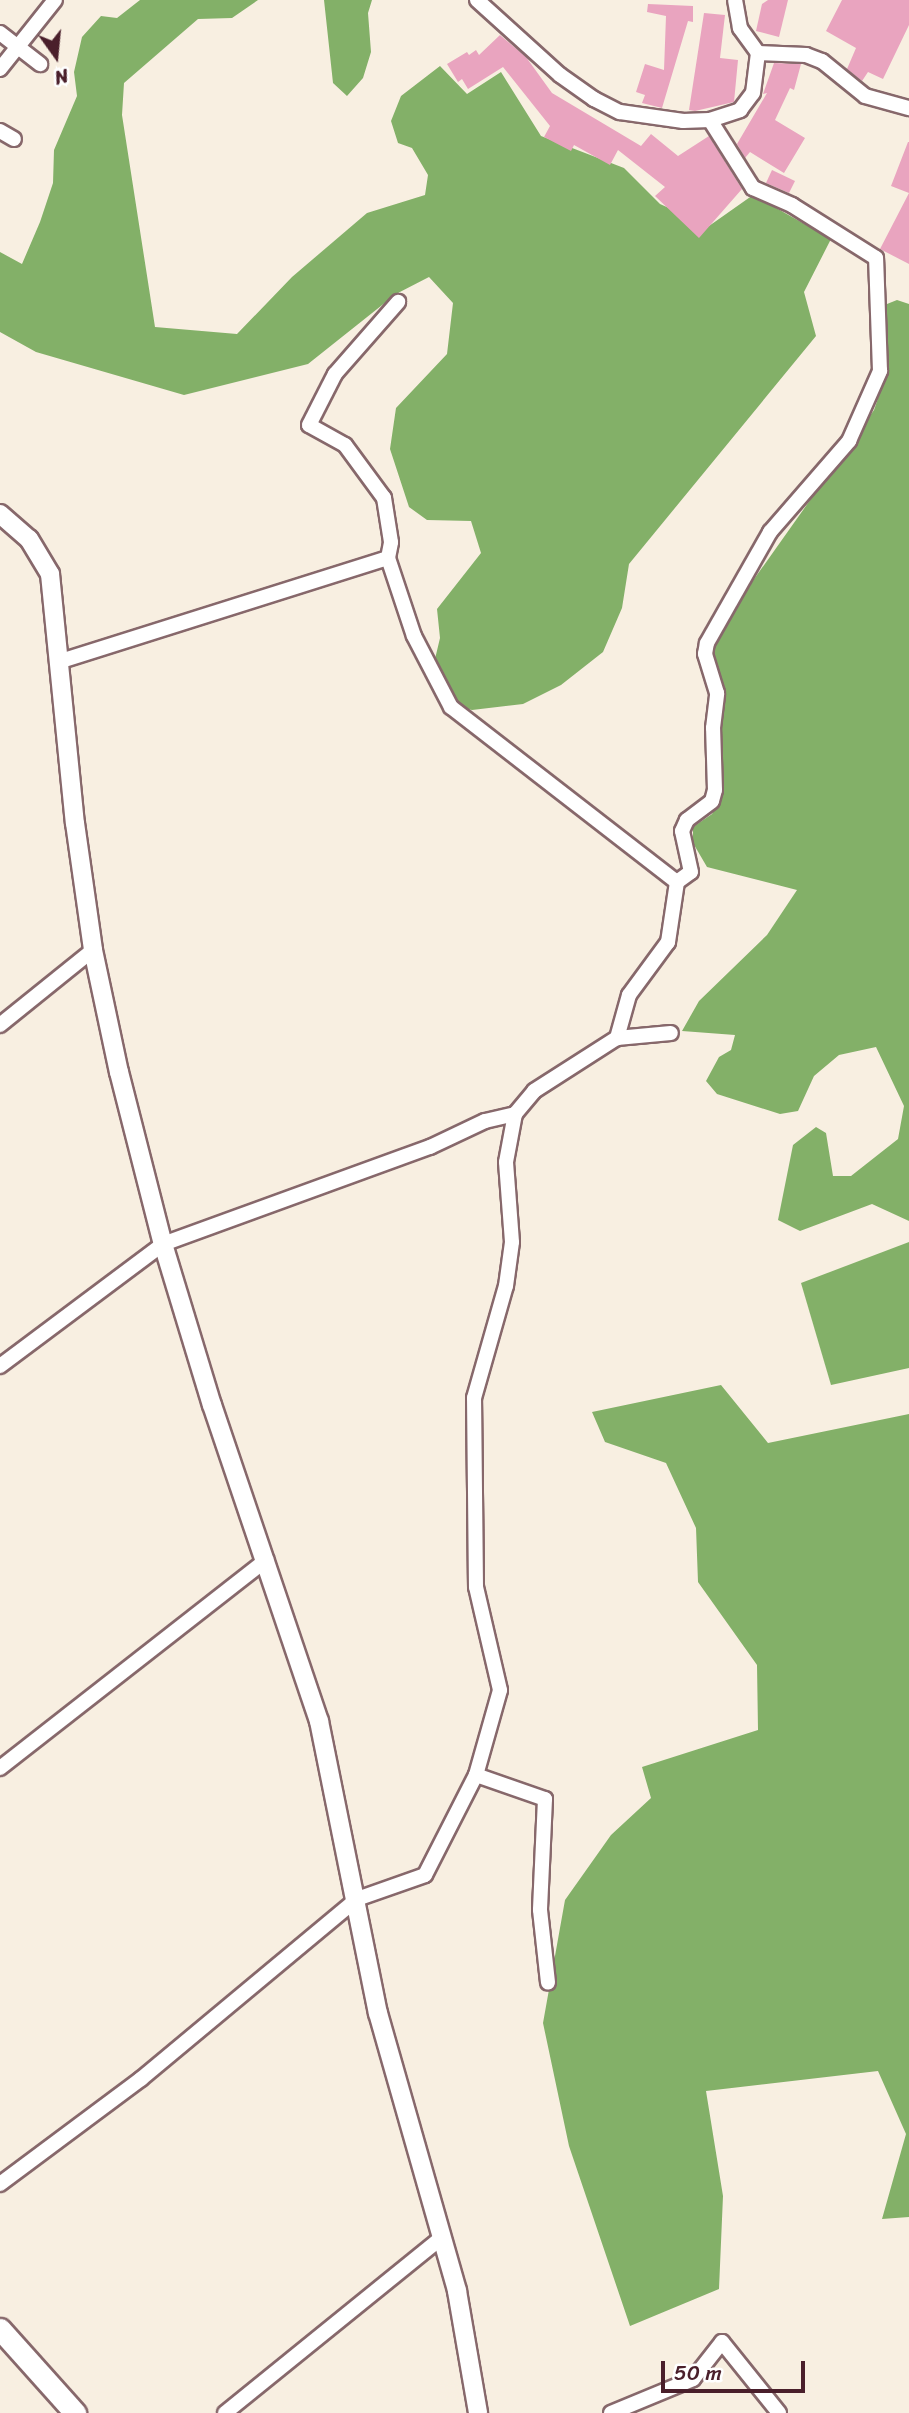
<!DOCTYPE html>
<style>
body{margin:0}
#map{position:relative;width:909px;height:2413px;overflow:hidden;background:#f8efe1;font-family:Sriracha,sans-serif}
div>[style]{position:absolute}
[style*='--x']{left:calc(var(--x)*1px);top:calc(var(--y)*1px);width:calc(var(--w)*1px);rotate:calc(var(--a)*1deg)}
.forest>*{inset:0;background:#83b068}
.building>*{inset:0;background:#e9a4bf}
.roads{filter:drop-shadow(2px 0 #87686b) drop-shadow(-2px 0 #87686b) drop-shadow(0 2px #87686b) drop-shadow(0 -2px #87686b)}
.minor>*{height:14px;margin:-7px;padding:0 7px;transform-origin:7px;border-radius:7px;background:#fff}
.tertiary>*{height:18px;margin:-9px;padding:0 9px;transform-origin:9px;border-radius:9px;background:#fff}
.secondary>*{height:21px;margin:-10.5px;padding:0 10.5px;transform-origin:10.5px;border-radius:10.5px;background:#fff}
span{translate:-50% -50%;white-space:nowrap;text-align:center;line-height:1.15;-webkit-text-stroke:7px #fff;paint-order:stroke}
.north{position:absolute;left:21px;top:21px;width:70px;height:70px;-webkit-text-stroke:5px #fff;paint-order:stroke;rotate:165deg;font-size:19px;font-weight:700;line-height:28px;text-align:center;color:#4a1f2b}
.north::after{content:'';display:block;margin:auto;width:24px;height:32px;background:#4a1f2b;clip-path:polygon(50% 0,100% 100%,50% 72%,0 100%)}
.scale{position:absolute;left:661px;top:2361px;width:144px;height:32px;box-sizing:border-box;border:4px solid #4a1f2b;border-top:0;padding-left:9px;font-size:21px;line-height:24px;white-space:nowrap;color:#4a1f2b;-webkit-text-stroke:5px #fff;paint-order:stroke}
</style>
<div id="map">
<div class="forest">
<i style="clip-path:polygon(140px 0,258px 0,232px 18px,198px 19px,124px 83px,122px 115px,155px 327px,237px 334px,292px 277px,367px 213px,425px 195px,428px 175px,412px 148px,398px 143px,391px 121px,401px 96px,440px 66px,467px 94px,501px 72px,541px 136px,624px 168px,660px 204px,709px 226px,753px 195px,831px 239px,804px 292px,816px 336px,629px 564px,622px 608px,603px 652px,561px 685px,523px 704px,472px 710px,453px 705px,440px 679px,435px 659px,440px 638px,437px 609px,481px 553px,471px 521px,427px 520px,409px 507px,390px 449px,396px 408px,447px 354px,453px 303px,429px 277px,396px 294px,308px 364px,184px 395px,36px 352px,0 332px,0 252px,22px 264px,40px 222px,53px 183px,54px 150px,77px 96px,74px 72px,82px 37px,101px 16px,117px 18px)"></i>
<i style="clip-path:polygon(324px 0,372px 0,368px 13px,371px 52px,363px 78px,347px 96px,333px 83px)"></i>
<i style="clip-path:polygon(897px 300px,909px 304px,909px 1221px,872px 1204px,800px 1231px,778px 1220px,793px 1145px,816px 1127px,826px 1133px,833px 1176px,851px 1176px,898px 1139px,904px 1106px,876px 1047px,839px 1055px,814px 1076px,798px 1111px,780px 1114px,717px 1094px,706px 1081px,719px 1057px,731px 1050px,735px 1035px,682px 1031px,699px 1001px,767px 935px,797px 890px,707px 867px,693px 843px,693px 827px,712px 814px,720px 799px,719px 728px,724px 688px,712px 658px,714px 644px,735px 606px,874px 410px,888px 369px,882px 306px)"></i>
<i style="clip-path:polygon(909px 1242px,909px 1368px,831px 1385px,801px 1283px)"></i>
<i style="clip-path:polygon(721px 1385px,768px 1443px,909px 1414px,909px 2217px,882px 2219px,906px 2134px,878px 2071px,706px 2091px,723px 2196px,719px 2289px,630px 2326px,569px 2146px,543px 2023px,565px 1900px,611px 1835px,651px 1798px,642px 1767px,758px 1730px,757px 1665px,698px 1582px,696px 1528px,666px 1463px,605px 1442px,592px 1412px)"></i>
</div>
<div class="building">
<i style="clip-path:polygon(768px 0,788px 0,779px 37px,756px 31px,762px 4px)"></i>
<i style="clip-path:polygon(842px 0,909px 0,909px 25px,883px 79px,868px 72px,862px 81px,847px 69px,856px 48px,826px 31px)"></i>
<i style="clip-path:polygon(648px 4px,693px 6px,693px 22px,688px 21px,662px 108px,642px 103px,645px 95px,636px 92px,645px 64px,664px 70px,666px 16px,647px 12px)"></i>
<i style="clip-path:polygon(704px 13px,725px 15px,720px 58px,738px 60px,734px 102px,695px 111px,689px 110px)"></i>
<i style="clip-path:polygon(500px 35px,526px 57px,552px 93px,641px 146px,651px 134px,678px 156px,709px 136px,742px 189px,699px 238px,655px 196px,665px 187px,618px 150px,610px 165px,574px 145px,571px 151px,544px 137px,550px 126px,503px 67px,468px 89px,462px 79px,458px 82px,447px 64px,467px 52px,469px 55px,476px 50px,479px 55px)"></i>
<i style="clip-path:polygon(774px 63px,801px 64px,794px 90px,790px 88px,775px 120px,805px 138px,784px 173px,750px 152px,745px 158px,737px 144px,767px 93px,763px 94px)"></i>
<i style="clip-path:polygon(908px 142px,909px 142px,909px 264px,880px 249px,909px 193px,891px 186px)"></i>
<i style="clip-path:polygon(772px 170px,795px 181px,789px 193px,766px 183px)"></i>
</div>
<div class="roads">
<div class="minor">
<i style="--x:477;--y:0;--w:112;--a:42.1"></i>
<i style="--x:560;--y:75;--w:42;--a:35.2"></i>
<i style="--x:594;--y:99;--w:29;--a:27"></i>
<i style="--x:620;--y:112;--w:64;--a:8.1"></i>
<i style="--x:683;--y:121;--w:27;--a:-2"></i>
<i style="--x:710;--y:120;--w:32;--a:-18"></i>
<i style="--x:740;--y:110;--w:21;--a:-53"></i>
<i style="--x:753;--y:93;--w:40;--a:-82.9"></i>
<i style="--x:758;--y:53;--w:31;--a:-126"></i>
<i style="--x:740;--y:28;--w:28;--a:-100"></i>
<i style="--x:0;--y:33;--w:51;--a:37.8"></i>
<i style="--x:758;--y:53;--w:48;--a:2.4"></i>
<i style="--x:806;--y:55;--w:17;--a:21"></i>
<i style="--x:822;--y:61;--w:55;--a:39.1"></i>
<i style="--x:865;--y:96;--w:46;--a:15.3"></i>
<i style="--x:0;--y:69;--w:88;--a:-51.4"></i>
<i style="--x:0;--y:131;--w:16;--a:30"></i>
<i style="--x:388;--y:558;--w:16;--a:-79"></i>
<i style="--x:391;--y:542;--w:45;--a:-99"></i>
<i style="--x:384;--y:498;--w:66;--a:-126.3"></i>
<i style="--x:345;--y:445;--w:41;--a:-150.9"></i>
<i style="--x:309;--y:425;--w:57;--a:-63"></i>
<i style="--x:335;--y:374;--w:96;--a:-48.8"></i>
<i style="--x:61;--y:661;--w:343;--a:-17.5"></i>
<i style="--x:388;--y:558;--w:82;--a:71.6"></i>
<i style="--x:414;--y:636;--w:80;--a:62.5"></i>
<i style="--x:451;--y:707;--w:286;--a:37.8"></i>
<i style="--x:677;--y:882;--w:61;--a:98.5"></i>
<i style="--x:668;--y:942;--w:66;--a:126.3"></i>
<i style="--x:629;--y:995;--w:45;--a:105.6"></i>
<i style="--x:677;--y:882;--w:17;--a:-36"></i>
<i style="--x:691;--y:872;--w:42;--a:-102.4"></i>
<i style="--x:682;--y:831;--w:12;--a:-66"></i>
<i style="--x:687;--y:820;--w:31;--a:-37"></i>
<i style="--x:712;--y:801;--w:11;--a:-75"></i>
<i style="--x:715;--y:790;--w:62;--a:-91.8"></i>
<i style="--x:713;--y:728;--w:35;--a:-83"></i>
<i style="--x:717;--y:693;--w:41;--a:-107.1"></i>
<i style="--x:705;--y:654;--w:11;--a:-80"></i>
<i style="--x:707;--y:643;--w:128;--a:-60.4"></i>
<i style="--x:770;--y:532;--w:121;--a:-49"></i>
<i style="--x:849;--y:441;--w:77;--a:-66.1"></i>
<i style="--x:880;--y:371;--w:113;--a:-92"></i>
<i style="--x:876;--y:258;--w:99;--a:-147.8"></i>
<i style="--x:792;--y:205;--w:43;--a:-156.4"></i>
<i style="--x:753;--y:188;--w:80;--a:-122.3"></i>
<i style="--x:0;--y:1025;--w:119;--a:-38.9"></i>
<i style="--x:0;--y:1366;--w:204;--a:-36.8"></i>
<i style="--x:163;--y:1244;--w:284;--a:-20"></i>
<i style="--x:430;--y:1147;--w:61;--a:-25.3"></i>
<i style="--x:485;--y:1121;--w:31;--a:-13"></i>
<i style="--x:0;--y:1768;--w:338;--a:-38"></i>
<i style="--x:476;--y:1775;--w:73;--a:19.2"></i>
<i style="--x:545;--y:1799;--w:111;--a:92.6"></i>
<i style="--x:540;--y:1910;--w:73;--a:83.7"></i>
<i style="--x:0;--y:2184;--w:176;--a:-36.7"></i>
<i style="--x:141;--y:2079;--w:281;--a:-39.8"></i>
<i style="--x:357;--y:1899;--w:72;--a:-19.4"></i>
<i style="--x:425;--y:1875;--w:112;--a:-63"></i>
<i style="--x:476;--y:1775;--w:88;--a:-74.2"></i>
<i style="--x:500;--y:1690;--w:106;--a:-103.1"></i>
<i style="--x:476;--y:1587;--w:189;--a:-90.6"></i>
<i style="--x:474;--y:1398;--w:116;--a:-74.1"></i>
<i style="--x:506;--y:1286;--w:44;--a:-82.2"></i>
<i style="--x:512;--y:1242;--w:80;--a:-94.3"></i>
<i style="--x:506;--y:1162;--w:49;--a:-79.4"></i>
<i style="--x:515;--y:1114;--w:30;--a:-50"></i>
<i style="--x:534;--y:1091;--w:98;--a:-32.6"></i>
<i style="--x:617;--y:1038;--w:54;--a:-5.3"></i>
<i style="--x:225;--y:2413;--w:279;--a:-39"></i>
<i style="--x:611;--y:2413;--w:89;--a:-22.5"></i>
<i style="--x:693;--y:2379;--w:47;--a:-51.9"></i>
<i style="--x:722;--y:2342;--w:91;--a:51.2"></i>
</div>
<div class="tertiary">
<i style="--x:0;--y:514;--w:38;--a:41"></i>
<i style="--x:29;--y:539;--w:41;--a:59"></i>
<i style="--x:50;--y:574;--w:250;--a:84.3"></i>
<i style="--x:75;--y:823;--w:128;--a:81.9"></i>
<i style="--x:93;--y:950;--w:125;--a:78"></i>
<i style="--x:119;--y:1072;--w:178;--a:75.7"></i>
<i style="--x:163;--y:1244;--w:168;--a:73.1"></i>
<i style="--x:212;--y:1405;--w:334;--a:71.3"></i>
<i style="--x:319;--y:1721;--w:298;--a:78.6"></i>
<i style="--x:378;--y:2013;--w:289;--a:74.1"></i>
<i style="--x:457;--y:2291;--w:124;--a:80.2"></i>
</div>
<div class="secondary">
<i style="--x:0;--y:2329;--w:113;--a:48.2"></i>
</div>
</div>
<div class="north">N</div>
<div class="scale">50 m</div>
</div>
